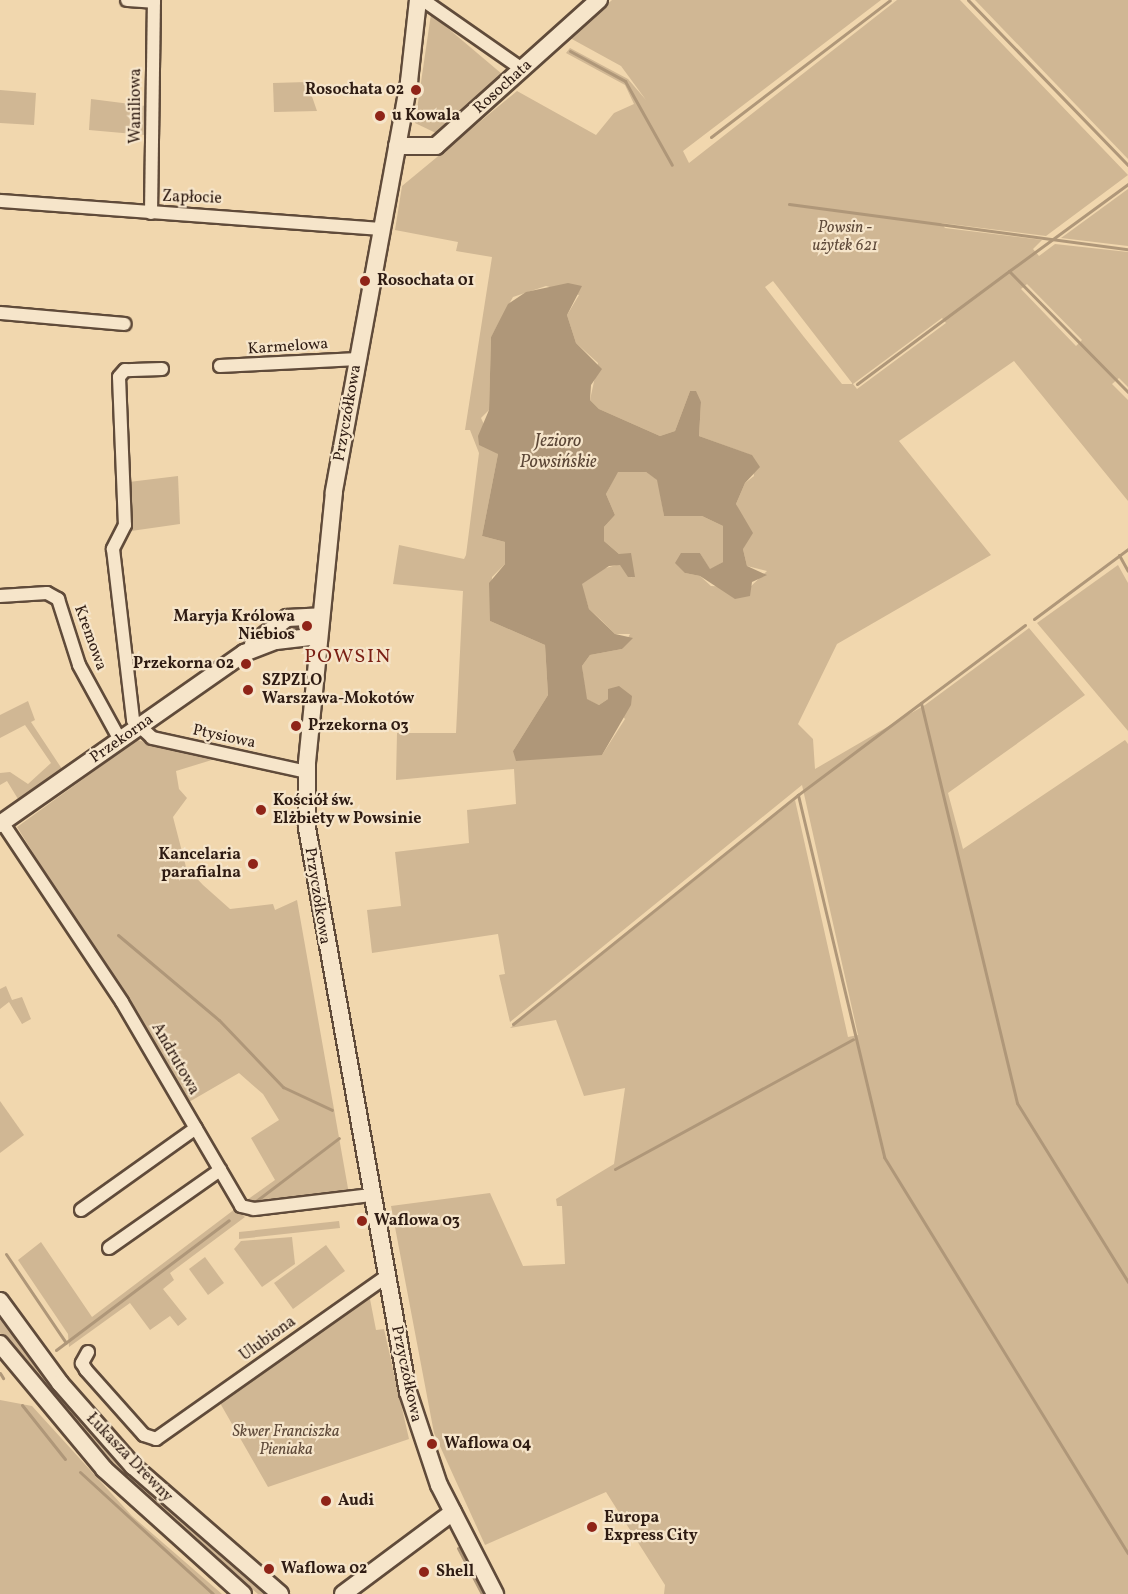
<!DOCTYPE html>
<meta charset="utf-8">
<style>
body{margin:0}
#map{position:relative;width:1128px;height:1594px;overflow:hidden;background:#f1d7ae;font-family:Vollkorn,serif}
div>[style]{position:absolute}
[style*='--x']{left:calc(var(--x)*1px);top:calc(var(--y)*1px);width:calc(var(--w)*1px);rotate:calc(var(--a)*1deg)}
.green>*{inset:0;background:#d0b794}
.water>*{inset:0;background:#af9779}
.stream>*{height:3px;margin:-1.5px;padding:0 1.5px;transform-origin:1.5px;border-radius:1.5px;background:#af9779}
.roads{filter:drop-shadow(2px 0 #604b3a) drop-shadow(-2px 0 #604b3a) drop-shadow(0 2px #604b3a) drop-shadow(0 -2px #604b3a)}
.street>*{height:12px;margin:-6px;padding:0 6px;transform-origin:6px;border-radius:6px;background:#f6e5ca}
.secondary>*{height:16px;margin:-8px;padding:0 8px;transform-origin:8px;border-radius:8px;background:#f6e5ca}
.dots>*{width:16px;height:16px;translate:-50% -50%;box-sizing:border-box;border:3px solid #f6e5ca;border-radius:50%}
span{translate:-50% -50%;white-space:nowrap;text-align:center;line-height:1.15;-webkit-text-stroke:4.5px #f6e5ca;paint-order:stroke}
.street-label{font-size:16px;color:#2f1c13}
.poi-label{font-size:16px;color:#2f1c13;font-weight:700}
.right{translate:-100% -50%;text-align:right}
.left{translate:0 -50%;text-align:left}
.park-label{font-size:16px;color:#5f4a3a;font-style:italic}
.water-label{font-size:18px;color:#5c4737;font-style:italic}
.quarter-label{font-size:20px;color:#7a1f14;letter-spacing:1.5px}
</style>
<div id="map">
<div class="green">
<i style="clip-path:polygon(evenodd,612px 0,881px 0,683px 151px,689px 163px,897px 0,960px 0,1128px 175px,1046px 236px,941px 223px,945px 228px,1042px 240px,1033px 249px,1039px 256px,1055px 244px,1128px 252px,1128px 387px,1119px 378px,1112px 384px,1128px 400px,1128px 501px,1014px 361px,899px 441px,991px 555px,837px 644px,798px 724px,813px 739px,815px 769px,925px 705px,1029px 628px,1085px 695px,948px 793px,963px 849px,1125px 740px,1128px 744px,1128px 1594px,664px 1594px,665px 1585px,606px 1492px,485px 1545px,434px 1433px,391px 1206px,490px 1193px,523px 1266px,565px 1264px,562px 1206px,557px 1206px,556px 1199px,614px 1164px,625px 1088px,584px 1096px,556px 1020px,510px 1028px,795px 800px,848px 1037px,858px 1035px,802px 785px,510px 1022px,499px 975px,505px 974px,498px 934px,372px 953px,367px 910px,401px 906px,395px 852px,469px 843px,467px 810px,516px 804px,514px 769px,396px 780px,397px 733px,456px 733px,463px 591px,393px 584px,399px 545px,464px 559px,466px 555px,479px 453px,470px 430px,465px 430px,492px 257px,456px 251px,458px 242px,395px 230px,402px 186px,517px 91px,596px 135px,614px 113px,634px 104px,625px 85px,566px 53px,570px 48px,628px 79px,646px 100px,621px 66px,570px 38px,612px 0,773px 281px,852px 383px,852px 384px,842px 384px,804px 337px,765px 287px,773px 281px,612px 0,1027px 284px,1082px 340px,1076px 346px,1021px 289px,1027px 284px,612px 0,546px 286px,579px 295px,567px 315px,576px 343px,598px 363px,590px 400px,599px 409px,660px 436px,675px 431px,690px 391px,701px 402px,699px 436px,751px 455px,754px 476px,745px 483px,736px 504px,746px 526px,743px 549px,747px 566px,767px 571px,749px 588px,711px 586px,700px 576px,685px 573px,700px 553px,710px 570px,723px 562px,723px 526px,702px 516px,664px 516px,658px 480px,646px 472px,617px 472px,606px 494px,615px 515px,604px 527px,604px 541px,619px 554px,632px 578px,620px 564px,595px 571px,581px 584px,589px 609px,601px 620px,615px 634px,630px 634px,622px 649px,590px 655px,582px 666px,586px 699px,599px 705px,608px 699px,625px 719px,602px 755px,513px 751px,548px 695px,545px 645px,490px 621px,492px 577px,505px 564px,505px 542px,482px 536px,498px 454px,481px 418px,489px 410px,491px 337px,513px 297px,546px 286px,612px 0,942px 318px,946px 323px,857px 389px,853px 384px,942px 318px)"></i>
<i style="clip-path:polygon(975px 0,1128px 0,1128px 159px)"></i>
<i style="clip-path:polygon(431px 14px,502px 74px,438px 134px,415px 123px)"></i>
<i style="clip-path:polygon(307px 82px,317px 111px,274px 112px,273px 83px)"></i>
<i style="clip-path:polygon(0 90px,36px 93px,34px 125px,0 123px)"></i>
<i style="clip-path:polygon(91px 99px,146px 106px,145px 135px,89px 130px)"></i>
<i style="clip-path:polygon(1128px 189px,1128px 246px,1061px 238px)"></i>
<i style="clip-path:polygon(178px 476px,180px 524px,131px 531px,129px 482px)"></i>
<i style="clip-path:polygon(1118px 565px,1128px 583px,1128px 731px,1037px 623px)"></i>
<i style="clip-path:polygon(28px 701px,35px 720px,31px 722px,62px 769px,18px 799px,7px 781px,0 785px,0 773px,10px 772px,28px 784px,51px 763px,25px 725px,0 738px,0 715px)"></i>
<i style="clip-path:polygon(137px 740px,215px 759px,176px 771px,179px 789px,187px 798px,173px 817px,186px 867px,203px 885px,230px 909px,273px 904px,275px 910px,297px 900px,349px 1194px,251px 1206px,247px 1200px,275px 1180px,251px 1138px,279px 1120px,263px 1094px,239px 1073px,189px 1102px,17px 827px)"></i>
<i style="clip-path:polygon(6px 986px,12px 1000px,22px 997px,31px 1019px,22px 1024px,9px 1002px,0 1009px,0 989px)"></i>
<i style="clip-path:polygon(0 1101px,24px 1135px,0 1153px)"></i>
<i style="clip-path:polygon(235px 1209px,245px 1217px,170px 1273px,174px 1280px,163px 1289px,187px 1319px,178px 1326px,170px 1316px,150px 1330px,130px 1303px,69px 1347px,68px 1334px,18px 1260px,41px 1242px,92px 1317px)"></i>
<i style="clip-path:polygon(339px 1221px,340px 1228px,239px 1239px,239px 1232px)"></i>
<i style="clip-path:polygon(292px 1237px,295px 1264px,262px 1287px,234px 1249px,241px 1241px)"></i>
<i style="clip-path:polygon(326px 1245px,345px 1271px,293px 1309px,274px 1283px)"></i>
<i style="clip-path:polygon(205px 1257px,224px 1283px,208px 1295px,189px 1269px)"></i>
<i style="clip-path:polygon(369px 1294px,376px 1330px,384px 1329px,409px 1439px,268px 1487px,220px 1403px)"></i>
<i style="clip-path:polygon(0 1310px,26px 1349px,273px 1594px,258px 1594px,155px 1510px,94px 1450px,19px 1361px,0 1333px)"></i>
<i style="clip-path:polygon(0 1400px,32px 1406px,132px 1516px,222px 1594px,0 1594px)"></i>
</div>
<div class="water">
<i style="clip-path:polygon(568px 283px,582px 286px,567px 315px,576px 343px,602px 369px,591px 385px,590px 400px,599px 409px,660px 436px,675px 431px,690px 391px,696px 391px,701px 402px,699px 436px,752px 455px,760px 467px,745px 483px,736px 504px,753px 533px,743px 549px,747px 566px,767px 575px,752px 582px,750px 596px,735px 599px,700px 576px,685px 573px,675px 563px,681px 553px,700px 553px,710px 569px,723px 562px,723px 526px,702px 516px,664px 516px,657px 480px,646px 472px,618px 472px,606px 494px,615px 515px,604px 527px,604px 541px,619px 554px,631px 553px,635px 577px,628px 577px,620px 565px,609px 566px,582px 584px,589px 609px,615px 634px,633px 638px,622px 649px,590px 655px,582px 666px,587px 699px,599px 705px,608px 699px,608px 689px,619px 686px,632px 696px,631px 705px,602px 755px,516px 761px,513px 751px,548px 695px,545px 645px,490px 621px,489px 583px,505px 564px,505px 542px,482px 536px,498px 454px,479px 445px,478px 436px,489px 410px,491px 337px,508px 304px,526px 292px)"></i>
</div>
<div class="stream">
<i style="--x:968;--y:0;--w:230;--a:45.9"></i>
<i style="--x:570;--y:51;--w:63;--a:28.6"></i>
<i style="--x:625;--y:81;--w:96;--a:60.8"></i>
<i style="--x:711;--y:137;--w:225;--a:-37.4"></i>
<i style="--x:1128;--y:184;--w:147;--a:143.8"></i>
<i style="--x:1009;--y:271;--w:170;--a:45.5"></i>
<i style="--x:789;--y:204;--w:342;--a:7.6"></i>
<i style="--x:857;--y:384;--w:189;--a:-36.6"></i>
<i style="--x:1119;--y:555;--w:18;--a:61"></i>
<i style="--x:1034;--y:619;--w:117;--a:-36.7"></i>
<i style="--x:1025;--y:625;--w:284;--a:143.2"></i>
<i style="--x:798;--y:795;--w:372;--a:76.6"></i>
<i style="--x:884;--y:1157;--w:465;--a:58.4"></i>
<i style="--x:921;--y:703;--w:411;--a:76.5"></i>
<i style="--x:1017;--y:1103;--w:211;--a:58.2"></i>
<i style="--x:118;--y:935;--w:132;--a:40.1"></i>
<i style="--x:219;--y:1020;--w:93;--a:46.3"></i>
<i style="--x:283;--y:1087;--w:54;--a:25.1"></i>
<i style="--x:513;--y:1024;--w:366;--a:-38.8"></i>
<i style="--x:615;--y:1169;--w:271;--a:-28.6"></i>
<i style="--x:252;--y:1204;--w:109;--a:-37.2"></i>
<i style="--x:6;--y:1254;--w:107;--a:56"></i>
<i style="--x:56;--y:1350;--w:216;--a:-36.9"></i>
<i style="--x:0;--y:1373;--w:6;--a:59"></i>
<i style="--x:22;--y:1405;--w:69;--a:51.5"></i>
<i style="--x:80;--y:1472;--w:180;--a:42.5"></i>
<i style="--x:458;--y:1548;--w:52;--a:62.4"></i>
</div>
<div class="roads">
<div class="street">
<i style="--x:127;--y:0;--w:27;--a:4"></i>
<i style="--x:423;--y:0;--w:121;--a:34.9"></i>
<i style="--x:0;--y:201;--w:383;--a:4.2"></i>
<i style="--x:151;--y:213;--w:213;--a:-89.2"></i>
<i style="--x:0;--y:313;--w:125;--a:5"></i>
<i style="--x:220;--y:366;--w:138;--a:-2.9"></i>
<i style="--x:162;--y:369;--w:37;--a:178"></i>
<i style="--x:125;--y:370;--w:9;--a:131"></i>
<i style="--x:119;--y:377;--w:148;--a:87.7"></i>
<i style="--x:125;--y:525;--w:27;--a:117"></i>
<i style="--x:113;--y:549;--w:172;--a:83.3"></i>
<i style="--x:133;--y:720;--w:26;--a:43"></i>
<i style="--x:152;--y:738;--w:158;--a:12.4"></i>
<i style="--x:0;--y:596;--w:47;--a:-3.7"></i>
<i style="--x:47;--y:593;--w:13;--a:29"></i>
<i style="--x:58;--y:599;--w:69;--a:72.3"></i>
<i style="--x:79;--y:665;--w:85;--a:61.3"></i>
<i style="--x:2;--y:822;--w:216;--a:56.3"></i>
<i style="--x:122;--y:1002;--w:236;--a:59.7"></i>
<i style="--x:241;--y:1206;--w:13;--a:13"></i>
<i style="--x:254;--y:1209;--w:118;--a:-6.8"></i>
<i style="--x:81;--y:1210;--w:141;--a:-35.5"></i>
<i style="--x:109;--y:1248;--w:136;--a:-35.1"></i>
<i style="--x:88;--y:1352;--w:13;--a:119"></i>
<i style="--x:82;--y:1363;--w:8;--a:60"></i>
<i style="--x:86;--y:1370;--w:87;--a:48.3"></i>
<i style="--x:144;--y:1435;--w:13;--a:18"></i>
<i style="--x:156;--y:1439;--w:281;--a:-35.2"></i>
</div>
<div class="secondary">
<i style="--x:418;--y:0;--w:82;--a:96.3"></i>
<i style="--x:409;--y:82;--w:417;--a:100.4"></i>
<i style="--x:334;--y:492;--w:273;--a:95.7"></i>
<i style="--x:307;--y:764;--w:64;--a:90"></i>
<i style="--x:307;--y:828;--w:573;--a:79.85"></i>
<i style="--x:408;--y:1392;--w:98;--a:71.6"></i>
<i style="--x:439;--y:1485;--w:123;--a:62.8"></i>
<i style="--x:397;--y:146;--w:39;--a:0"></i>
<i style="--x:436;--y:146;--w:219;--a:-41.9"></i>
<i style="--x:253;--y:644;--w:43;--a:-37.4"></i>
<i style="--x:287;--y:618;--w:34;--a:-3"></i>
<i style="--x:0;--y:824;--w:298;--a:-35"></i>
<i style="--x:244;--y:653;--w:34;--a:-21"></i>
<i style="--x:276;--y:641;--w:43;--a:-6.6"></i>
<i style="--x:0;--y:1301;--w:102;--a:53.8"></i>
<i style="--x:60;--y:1383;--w:111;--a:48.7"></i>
<i style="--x:133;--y:1466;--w:195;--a:41"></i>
<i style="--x:0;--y:1344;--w:163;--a:50.2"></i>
<i style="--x:104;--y:1469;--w:187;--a:42"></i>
<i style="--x:343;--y:1594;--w:137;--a:-36.7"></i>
</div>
</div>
<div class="dots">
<i style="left:416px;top:90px;background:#8f2418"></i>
<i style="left:380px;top:116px;background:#8f2418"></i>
<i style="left:365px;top:281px;background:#8f2418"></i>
<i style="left:307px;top:626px;background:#8f2418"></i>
<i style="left:246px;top:664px;background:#8f2418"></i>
<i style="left:248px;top:690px;background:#8f2418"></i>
<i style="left:296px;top:726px;background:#8f2418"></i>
<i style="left:261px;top:810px;background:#8f2418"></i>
<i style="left:253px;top:864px;background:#8f2418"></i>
<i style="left:362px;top:1221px;background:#8f2418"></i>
<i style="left:432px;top:1444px;background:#8f2418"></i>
<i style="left:326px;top:1501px;background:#8f2418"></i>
<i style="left:592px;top:1527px;background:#8f2418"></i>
<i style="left:269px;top:1569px;background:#8f2418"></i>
<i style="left:424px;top:1572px;background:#8f2418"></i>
</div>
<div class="street-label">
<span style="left:503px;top:87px;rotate:-42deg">Rosochata</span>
<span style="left:136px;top:106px;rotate:-90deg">Waniliowa</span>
<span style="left:192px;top:198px;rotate:2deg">Zapłocie</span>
<span style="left:288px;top:347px;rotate:-4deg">Karmelowa</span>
<span style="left:348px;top:413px;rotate:-80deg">Przyczółkowa</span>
<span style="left:90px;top:638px;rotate:70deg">Kremowa</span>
<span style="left:224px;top:737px;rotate:12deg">Ptysiowa</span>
<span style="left:122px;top:739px;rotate:-35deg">Przekorna</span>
<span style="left:317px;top:896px;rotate:81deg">Przyczółkowa</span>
<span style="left:175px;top:1059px;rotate:60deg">Andrutowa</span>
<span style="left:268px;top:1339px;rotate:-36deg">Ulubiona</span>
<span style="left:406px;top:1374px;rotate:78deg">Przyczółkowa</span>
<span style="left:129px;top:1458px;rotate:46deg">Łukasza Drewny</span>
</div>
<div class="poi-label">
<span class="right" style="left:404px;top:90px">Rosochata 02</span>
<span class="left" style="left:392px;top:116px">u Kowala</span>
<span class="left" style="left:377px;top:281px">Rosochata 01</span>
<span class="right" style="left:295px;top:626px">Maryja Królowa<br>Niebios</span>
<span class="right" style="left:234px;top:664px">Przekorna 02</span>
<span class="left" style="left:262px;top:690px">SZPZLO<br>Warszawa-Mokotów</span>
<span class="left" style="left:308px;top:726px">Przekorna 03</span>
<span class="left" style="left:273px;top:810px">Kościół św.<br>Elżbiety w Powsinie</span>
<span class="right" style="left:241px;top:864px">Kancelaria<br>parafialna</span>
<span class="left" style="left:374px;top:1221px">Waflowa 03</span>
<span class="left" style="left:444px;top:1444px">Waflowa 04</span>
<span class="left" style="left:338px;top:1501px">Audi</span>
<span class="left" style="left:604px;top:1527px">Europa<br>Express City</span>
<span class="left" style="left:281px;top:1569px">Waflowa 02</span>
<span class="left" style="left:436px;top:1572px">Shell</span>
</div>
<div class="park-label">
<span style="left:845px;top:237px">Powsin -<br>użytek 621</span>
<span style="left:286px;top:1441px">Skwer Franciszka<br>Pieniaka</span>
</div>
<div class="water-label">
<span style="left:558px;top:453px">Jezioro<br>Powsińskie</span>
</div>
<div class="quarter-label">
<span style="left:348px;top:657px">POWSIN</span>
</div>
</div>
